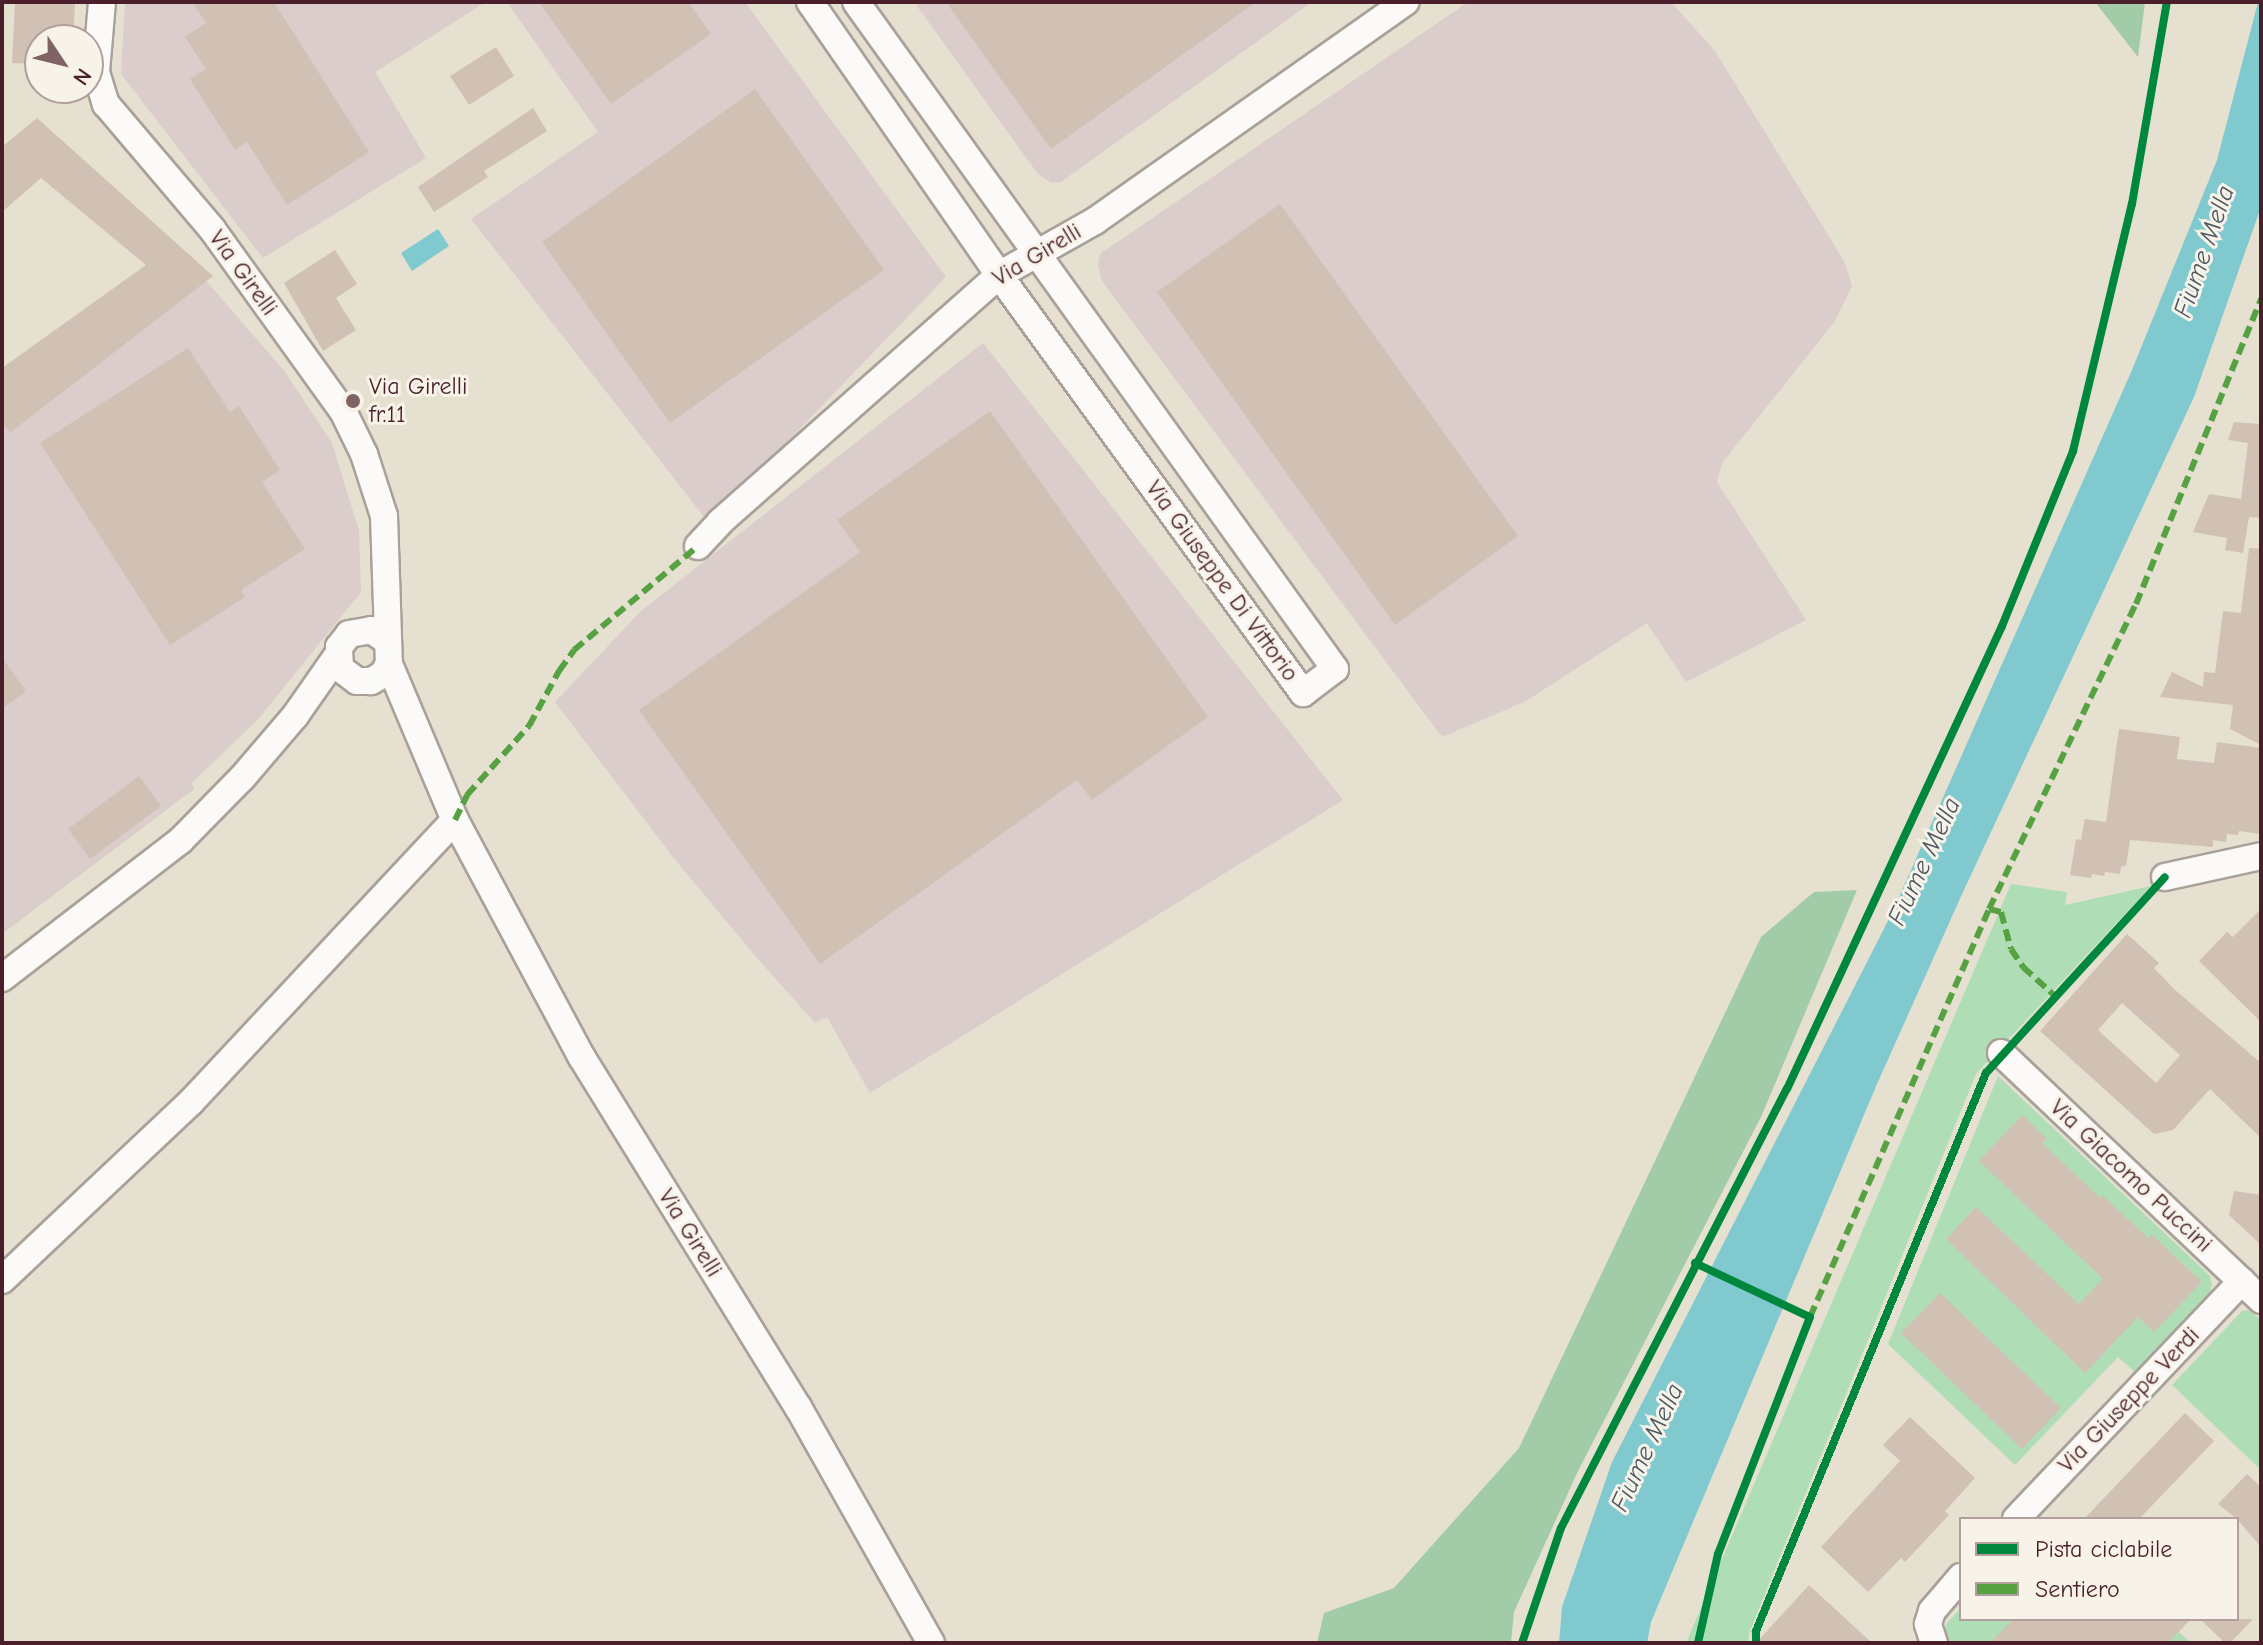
<!DOCTYPE html>
<style>
body{margin:0}
#map{position:relative;width:2263px;height:1645px;overflow:hidden;background:#e5e0cf;font-family:"Comic Neue",sans-serif}
div>[style]{position:absolute}
[style*='--x']{left:calc(var(--x)*1px);top:calc(var(--y)*1px);width:calc(var(--w)*1px);rotate:calc(var(--a)*1deg)}
.industrial>*{inset:0;background:#dacdcc}
.green>*{inset:0;background:#afdeb6}
.forest>*{inset:0;background:#a1cca7}
.water>*{inset:0;background:#80cacf}
.building>*{inset:0;background:#d1c1b5}
.roads{filter:drop-shadow(2px 0 #a9a199) drop-shadow(-2px 0 #a9a199) drop-shadow(0 2px #a9a199) drop-shadow(0 -2px #a9a199)}
.street>*{height:26px;margin:-13px;padding:0 13px;transform-origin:13px;border-radius:13px;background:#fbfaf8}
.quiet>*{height:6px;margin-top:-3px;transform-origin:0;background:repeating-linear-gradient(90deg,#56a243 0 12px,transparent 0 18px)}
.cycleway>*{height:8px;margin:-4px;padding:0 4px;transform-origin:4px;border-radius:4px;background:#00873e}
.dots>*{width:22px;height:22px;translate:-50% -50%;box-sizing:border-box;border:4px solid #f7f3e8;border-radius:50%}
span{translate:-50% -50%;white-space:nowrap;text-align:center;line-height:1.15;-webkit-text-stroke:6px #f7f3e8;paint-order:stroke}
.street-label{font-size:24px;color:#4a1f2b}
.poi-label{font-size:24px;color:#4a1f2b}
.left{translate:0 -50%;text-align:left}
.water-label{font-size:26px;color:#4e5864;font-style:italic}
.frame{position:absolute;inset:0;border:4px solid #4a1f2b;pointer-events:none}
.legend{position:absolute;left:1959px;top:1517px;width:280px;height:104px;box-sizing:border-box;background:#f7f3e8;border:2px solid #b29e9c;margin:0;padding:10px 14px;list-style:none;font-size:24px;color:#4a1f2b}
.legend li{display:flex;align-items:center;gap:16px;height:40px}
.legend b{width:40px;border:2px solid #b29e9c}
.north{position:absolute;left:24px;top:24px;width:80px;height:80px;box-sizing:border-box;background:#f7f3e8;border:2px solid #b29e9c;border-radius:50%;rotate:125deg;font-size:22px;font-weight:700;line-height:32px;text-align:center;color:#4a1f2b}
.north::after{content:'';display:block;margin:auto;width:28px;height:36px;background:#806364;clip-path:polygon(50% 0,100% 100%,50% 72%,0 100%)}
</style>
<div id="map">
<div class="industrial">
<i style="clip-path:polygon(125px 2px,486px 2px,375px 72px,426px 158px,263px 258px,121px 74px)"></i>
<i style="clip-path:polygon(507px 2px,745px 2px,946px 277px,709px 523px,471px 219px,598px 132px)"></i>
<i style="clip-path:polygon(914px 2px,1312px 2px,1061px 182px,1051px 183px,1038px 174px)"></i>
<i style="clip-path:polygon(1468px 2px,1671px 2px,1715px 51px,1844px 261px,1852px 286px,1835px 321px,1722px 463px,1717px 482px,1806px 620px,1686px 682px,1647px 623px,1526px 701px,1442px 737px,1102px 281px,1098px 266px,1100px 254px)"></i>
<i style="clip-path:polygon(203px 277px,285px 372px,332px 443px,359px 531px,361px 592px,260px 717px,192px 783px,194px 789px,2px 934px,2px 427px)"></i>
<i style="clip-path:polygon(983px 343px,1343px 800px,870px 1093px,827px 1017px,815px 1023px,751px 951px,673px 857px,555px 702px,641px 611px)"></i>
</div>
<div class="green">
<i style="clip-path:polygon(2011px 884px,2067px 892px,2065px 905px,2151px 886px,1976px 1074px,1749px 1633px,1748px 1643px,1686px 1643px)"></i>
<i style="clip-path:polygon(1998px 1076px,2210px 1276px,2212px 1284px,2210px 1294px,2135px 1372px,2118px 1357px,2015px 1465px,1888px 1344px)"></i>
<i style="clip-path:polygon(2248px 1310px,2261px 1320px,2261px 1470px,2172px 1385px,2242px 1311px)"></i>
<i style="clip-path:polygon(1961px 1608px,1961px 1619px,2165px 1619px,2191px 1643px,1950px 1643px,1945px 1632px,1947px 1623px)"></i>
</div>
<div class="forest">
<i style="clip-path:polygon(2095px 2px,2145px 2px,2138px 57px)"></i>
<i style="clip-path:polygon(1857px 890px,1761px 1117px,1578px 1471px,1514px 1612px,1511px 1643px,1317px 1643px,1324px 1613px,1394px 1588px,1519px 1448px,1761px 937px,1814px 892px)"></i>
</div>
<div class="water">
<i style="clip-path:polygon(2258px 2px,2261px 2px,2261px 207px,2194px 397px,1963px 892px,1877px 1084px,1651px 1622px,1647px 1643px,1559px 1643px,1562px 1607px,1612px 1462px,1892px 913px,2132px 370px,2217px 160px)"></i>
<i style="clip-path:polygon(438px 229px,449px 246px,412px 271px,401px 253px)"></i>
</div>
<div class="building">
<i style="clip-path:polygon(15px 2px,75px 2px,73px 40px,40px 40px,40px 64px,12px 63px)"></i>
<i style="clip-path:polygon(192px 2px,274px 2px,369px 152px,287px 205px,247px 142px,235px 150px,190px 79px,206px 69px,185px 37px,206px 23px)"></i>
<i style="clip-path:polygon(539px 2px,688px 2px,711px 34px,611px 104px)"></i>
<i style="clip-path:polygon(946px 2px,1256px 2px,1051px 149px)"></i>
<i style="clip-path:polygon(496px 47px,514px 76px,469px 105px,450px 76px)"></i>
<i style="clip-path:polygon(755px 89px,884px 270px,670px 423px,542px 242px)"></i>
<i style="clip-path:polygon(533px 108px,547px 131px,484px 171px,488px 177px,434px 212px,418px 187px)"></i>
<i style="clip-path:polygon(37px 118px,213px 276px,11px 432px,2px 424px,2px 368px,146px 265px,41px 178px,2px 212px,2px 147px)"></i>
<i style="clip-path:polygon(1280px 204px,1518px 536px,1395px 625px,1157px 292px)"></i>
<i style="clip-path:polygon(335px 250px,357px 284px,336px 298px,356px 330px,323px 351px,284px 283px)"></i>
<i style="clip-path:polygon(188px 348px,230px 412px,239px 406px,280px 470px,262px 482px,305px 549px,241px 590px,245px 597px,170px 645px,40px 443px)"></i>
<i style="clip-path:polygon(990px 411px,1208px 717px,1092px 800px,1077px 780px,820px 964px,639px 710px,860px 552px,837px 520px)"></i>
<i style="clip-path:polygon(2234px 422px,2261px 424px,2261px 518px,2249px 517px,2243px 553px,2225px 550px,2227px 538px,2193px 532px,2209px 494px,2241px 499px,2248px 443px,2228px 440px)"></i>
<i style="clip-path:polygon(2249px 548px,2261px 549px,2261px 745px,2230px 729px,2233px 705px,2160px 697px,2172px 672px,2203px 687px,2204px 672px,2215px 673px,2223px 611px,2241px 613px)"></i>
<i style="clip-path:polygon(2px 658px,26px 691px,2px 709px)"></i>
<i style="clip-path:polygon(2119px 729px,2180px 737px,2177px 759px,2214px 763px,2217px 742px,2261px 748px,2261px 834px,2239px 831px,2238px 835px,2227px 834px,2226px 842px,2213px 840px,2213px 847px,2130px 840px,2126px 866px,2121px 866px,2120px 874px,2105px 872px,2104px 876px,2092px 874px,2091px 878px,2070px 875px,2076px 839px,2081px 840px,2085px 819px,2106px 822px)"></i>
<i style="clip-path:polygon(139px 776px,161px 806px,90px 859px,68px 829px)"></i>
<i style="clip-path:polygon(2261px 909px,2261px 1022px,2199px 961px,2227px 932px,2233px 937px)"></i>
<i style="clip-path:polygon(evenodd,2127px 934px,2159px 963px,2154px 968px,2174px 989px,2261px 1063px,2261px 1138px,2210px 1089px,2173px 1130px,2154px 1134px,2040px 1031px,2127px 934px,2122px 1003px,2180px 1055px,2156px 1083px,2098px 1030px,2122px 1003px)"></i>
<i style="clip-path:polygon(2022px 1115px,2047px 1139px,2042px 1143px,2100px 1198px,2102px 1195px,2148px 1238px,2152px 1235px,2202px 1282px,2154px 1332px,2138px 1317px,2085px 1373px,1946px 1239px,1976px 1207px,2079px 1304px,2103px 1279px,1979px 1161px)"></i>
<i style="clip-path:polygon(2234px 1191px,2261px 1195px,2261px 1245px,2229px 1215px)"></i>
<i style="clip-path:polygon(1940px 1293px,2061px 1408px,2022px 1449px,1901px 1333px)"></i>
<i style="clip-path:polygon(2185px 1413px,2214px 1441px,2139px 1519px,2084px 1519px)"></i>
<i style="clip-path:polygon(1910px 1417px,1975px 1478px,1945px 1511px,1949px 1515px,1905px 1562px,1901px 1558px,1868px 1592px,1821px 1547px,1900px 1461px,1883px 1445px)"></i>
<i style="clip-path:polygon(2247px 1474px,2261px 1487px,2261px 1547px,2237px 1519px,2218px 1504px)"></i>
<i style="clip-path:polygon(1809px 1585px,1872px 1643px,1756px 1643px)"></i>
<i style="clip-path:polygon(2013px 1619px,2191px 1619px,2168px 1643px,1990px 1643px)"></i>
<i style="clip-path:polygon(2200px 1619px,2253px 1619px,2230px 1643px,2225px 1643px)"></i>
</div>
<div class="roads">
<div class="street">
<i style="--x:102;--y:2;--w:70;--a:94.9"></i>
<i style="--x:96;--y:72;--w:34;--a:73"></i>
<i style="--x:106;--y:104;--w:164;--a:49.7"></i>
<i style="--x:212;--y:229;--w:224;--a:54.3"></i>
<i style="--x:343;--y:411;--w:48;--a:64"></i>
<i style="--x:364;--y:454;--w:65;--a:72.1"></i>
<i style="--x:384;--y:516;--w:148;--a:88.1"></i>
<i style="--x:389;--y:664;--w:13;--a:122"></i>
<i style="--x:382;--y:675;--w:13;--a:151"></i>
<i style="--x:371;--y:681;--w:14;--a:180"></i>
<i style="--x:357;--y:681;--w:21;--a:-143"></i>
<i style="--x:340;--y:668;--w:21;--a:-93"></i>
<i style="--x:339;--y:647;--w:16;--a:-52"></i>
<i style="--x:349;--y:634;--w:22;--a:-10"></i>
<i style="--x:371;--y:630;--w:18;--a:34"></i>
<i style="--x:810;--y:2;--w:332;--a:55.3"></i>
<i style="--x:999;--y:275;--w:517;--a:53.97"></i>
<i style="--x:1303;--y:693;--w:40;--a:-37"></i>
<i style="--x:1335;--y:669;--w:821;--a:-125.68"></i>
<i style="--x:698;--y:546;--w:33;--a:-47"></i>
<i style="--x:720;--y:522;--w:373;--a:-41.5"></i>
<i style="--x:999;--y:275;--w:110;--a:-29.4"></i>
<i style="--x:1095;--y:221;--w:380;--a:-35.2"></i>
<i style="--x:389;--y:664;--w:169;--a:67.1"></i>
<i style="--x:455;--y:820;--w:268;--a:61.9"></i>
<i style="--x:581;--y:1056;--w:413;--a:58.3"></i>
<i style="--x:798;--y:1407;--w:271;--a:60.6"></i>
<i style="--x:2165;--y:877;--w:98;--a:-12.3"></i>
<i style="--x:2;--y:978;--w:225;--a:-37.6"></i>
<i style="--x:180;--y:841;--w:88;--a:-45.5"></i>
<i style="--x:242;--y:778;--w:82;--a:-49.5"></i>
<i style="--x:295;--y:716;--w:73;--a:-55"></i>
<i style="--x:2001;--y:1053;--w:359;--a:43.5"></i>
<i style="--x:2;--y:1280;--w:260;--a:-43.3"></i>
<i style="--x:191;--y:1102;--w:386;--a:-46.9"></i>
<i style="--x:2016;--y:1519;--w:328;--a:-46.5"></i>
<i style="--x:1934;--y:1643;--w:20;--a:-108"></i>
<i style="--x:1928;--y:1624;--w:14;--a:-73"></i>
<i style="--x:1932;--y:1611;--w:45;--a:-49.5"></i>
</div>
</div>
<div class="quiet">
<i style="--x:455;--y:820;--w:28;--a:-64"></i>
<i style="--x:467;--y:795;--w:93;--a:-48.1"></i>
<i style="--x:529;--y:726;--w:63;--a:-61.4"></i>
<i style="--x:559;--y:671;--w:26;--a:-54"></i>
<i style="--x:574;--y:650;--w:162;--a:-40"></i>
<i style="--x:1989;--y:909;--w:12;--a:14"></i>
<i style="--x:2001;--y:912;--w:38;--a:75"></i>
<i style="--x:2011;--y:949;--w:22;--a:56"></i>
<i style="--x:2023;--y:967;--w:43;--a:42.2"></i>
<i style="--x:1810;--y:1317;--w:446;--a:-66.3"></i>
<i style="--x:1989;--y:909;--w:339;--a:-64.3"></i>
<i style="--x:2136;--y:604;--w:330;--a:-67.7"></i>
</div>
<div class="cycleway">
<i style="--x:1695;--y:1263;--w:127;--a:25.2"></i>
<i style="--x:1810;--y:1317;--w:254;--a:111.2"></i>
<i style="--x:1718;--y:1554;--w:91;--a:102.7"></i>
<i style="--x:1522;--y:1643;--w:121;--a:-71.3"></i>
<i style="--x:1561;--y:1528;--w:494;--a:-62.8"></i>
<i style="--x:1787;--y:1089;--w:510;--a:-65.09"></i>
<i style="--x:2002;--y:626;--w:189;--a:-67.9"></i>
<i style="--x:2073;--y:451;--w:254;--a:-76.6"></i>
<i style="--x:2132;--y:204;--w:205;--a:-80.2"></i>
<i style="--x:1756;--y:1643;--w:12;--a:-90"></i>
<i style="--x:1756;--y:1631;--w:604;--a:-67.6"></i>
<i style="--x:1986;--y:1073;--w:265;--a:-47.6"></i>
</div>
<div class="dots">
<i style="left:353px;top:401px;background:#806364"></i>
</div>
<div class="street-label">
<span style="left:1037px;top:255px;rotate:-31deg">Via Girelli</span>
<span style="left:243px;top:273px;rotate:54deg">Via Girelli</span>
<span style="left:1222px;top:581px;rotate:54deg">Via Giuseppe Di Vittorio</span>
<span style="left:2131px;top:1176px;rotate:43deg">Via Giacomo Puccini</span>
<span style="left:690px;top:1233px;rotate:58deg">Via Girelli</span>
<span style="left:2129px;top:1400px;rotate:-46deg">Via Giuseppe Verdi</span>
</div>
<div class="poi-label">
<span class="left" style="left:369px;top:401px">Via Girelli<br>fr.11</span>
</div>
<div class="water-label">
<span style="left:2205px;top:252px;rotate:-71deg">Fiume Mella</span>
<span style="left:1925px;top:862px;rotate:-65deg">Fiume Mella</span>
<span style="left:1648px;top:1448px;rotate:-65deg">Fiume Mella</span>
</div>
<div class="frame"></div>
<ul class="legend">
<li><b style="height:10px;background:#00873e"></b>Pista ciclabile</li>
<li><b style="height:10px;background:#56a243"></b>Sentiero</li>
</ul>
<div class="north">N</div>
</div>
